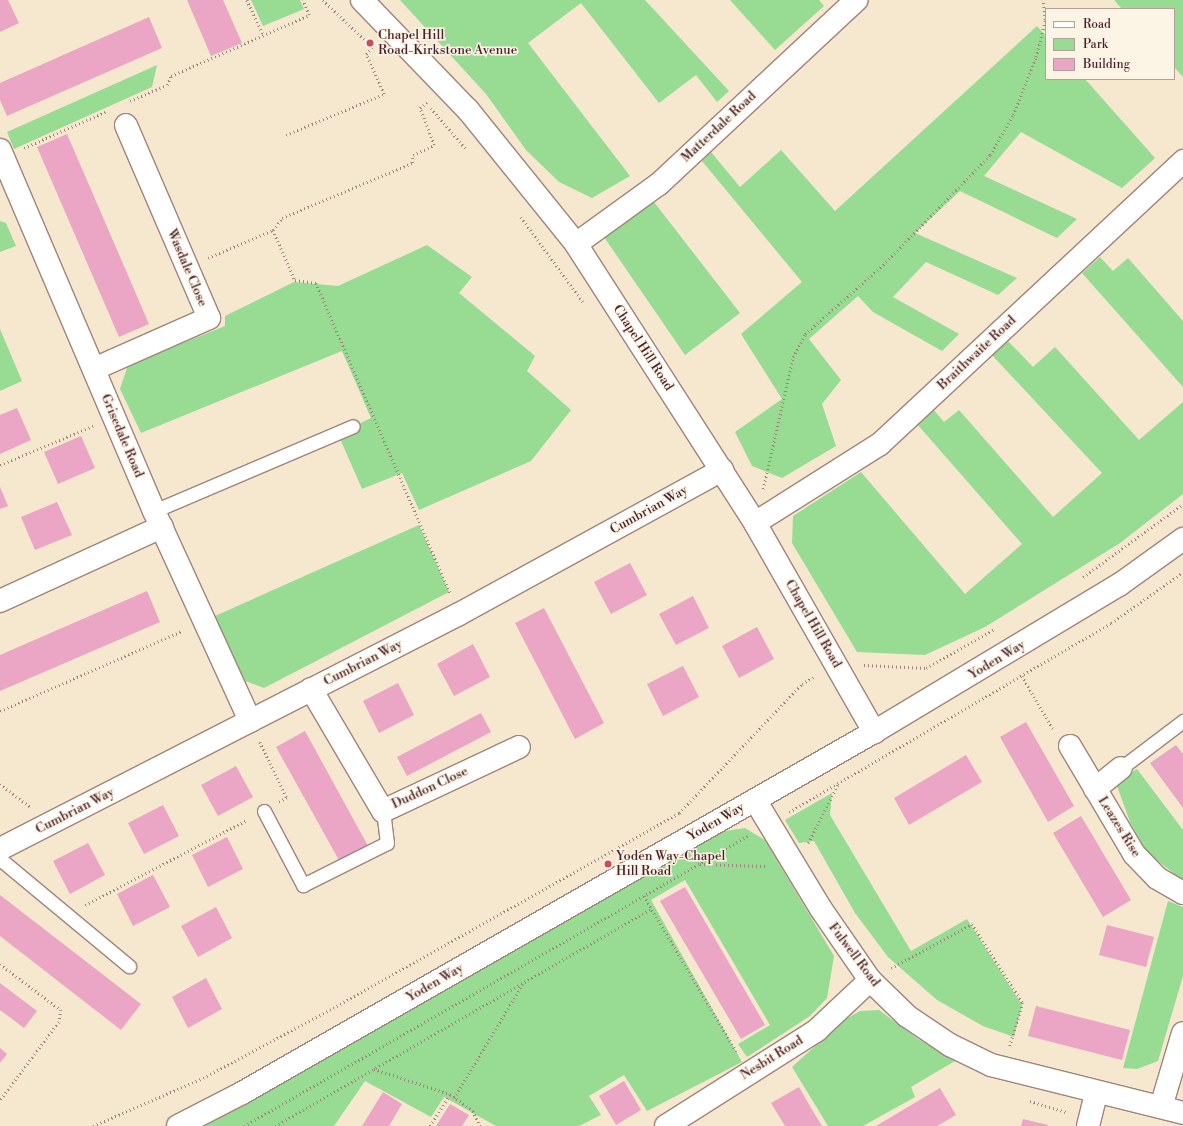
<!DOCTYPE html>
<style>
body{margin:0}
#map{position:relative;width:1183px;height:1126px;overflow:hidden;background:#f5e8ce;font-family:"Libre Bodoni",serif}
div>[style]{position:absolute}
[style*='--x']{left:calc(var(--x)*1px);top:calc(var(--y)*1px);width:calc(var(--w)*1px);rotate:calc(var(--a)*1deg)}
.green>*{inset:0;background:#98db93}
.building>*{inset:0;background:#eaa6c4}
.path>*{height:2.5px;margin-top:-1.25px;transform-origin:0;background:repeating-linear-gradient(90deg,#a0847c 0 1px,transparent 0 4px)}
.roads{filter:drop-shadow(1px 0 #a0847c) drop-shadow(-1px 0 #a0847c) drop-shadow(0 1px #a0847c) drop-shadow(0 -1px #a0847c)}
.lane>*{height:13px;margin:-6.5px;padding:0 6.5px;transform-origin:6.5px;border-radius:6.5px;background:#fff}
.street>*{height:22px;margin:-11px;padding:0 11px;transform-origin:11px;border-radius:11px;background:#fff}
.secondary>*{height:22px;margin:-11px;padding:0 11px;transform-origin:11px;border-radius:11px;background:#fff}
.dots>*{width:11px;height:11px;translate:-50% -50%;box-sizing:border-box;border:2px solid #fcf5e5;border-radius:50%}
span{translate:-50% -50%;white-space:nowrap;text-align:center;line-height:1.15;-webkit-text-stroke:3px #fcf5e5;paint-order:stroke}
.poi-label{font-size:13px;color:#4a1f2b}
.left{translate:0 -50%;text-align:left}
.street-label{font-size:13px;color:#4a1f2b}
.legend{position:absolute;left:1045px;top:8px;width:130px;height:72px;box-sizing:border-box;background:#fcf5e5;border:1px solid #b59f9b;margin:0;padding:5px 7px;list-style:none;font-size:12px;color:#4a1f2b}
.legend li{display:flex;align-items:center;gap:8px;height:20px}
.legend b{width:20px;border:1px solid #b59f9b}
</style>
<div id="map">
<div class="green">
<i style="clip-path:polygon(251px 0,300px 0,304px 9px,263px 26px)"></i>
<i style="clip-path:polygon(400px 0,645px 0,729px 91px,717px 102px,696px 75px,659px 103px,581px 3px,528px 43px,630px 176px,592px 198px,559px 182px,526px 150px,486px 94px)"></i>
<i style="clip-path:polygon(730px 0,819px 0,824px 6px,775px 50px)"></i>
<i style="clip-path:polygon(1114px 0,1183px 0,1183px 77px,1174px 67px,1174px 9px,1122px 9px)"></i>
<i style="clip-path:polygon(1037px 26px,1046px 36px,1046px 79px,1085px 79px,1155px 158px,1122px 188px,1021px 132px,984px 176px,1077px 219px,1057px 238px,960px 191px,915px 233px,1017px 278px,998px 295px,926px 262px,893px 297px,959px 334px,942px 351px,873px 312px,858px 296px,809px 339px,841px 380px,822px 404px,836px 446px,782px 478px,752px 466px,735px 432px,782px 399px,741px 334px,802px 282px,702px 161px,711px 152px,740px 187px,781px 150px,835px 211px)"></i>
<i style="clip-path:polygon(157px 65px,152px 87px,14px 149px,7px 132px)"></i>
<i style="clip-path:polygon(654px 202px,740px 313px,685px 355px,604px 237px)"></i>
<i style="clip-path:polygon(0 221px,6px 223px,16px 246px,0 252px)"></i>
<i style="clip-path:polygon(427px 245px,472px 277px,459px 293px,535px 356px,527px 371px,571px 410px,531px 461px,419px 510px,402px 473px,362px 489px,338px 434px,371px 418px,342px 351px,141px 433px,120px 389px,128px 365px,225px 326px,225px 316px,294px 282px,338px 286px)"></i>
<i style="clip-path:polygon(1100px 257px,1113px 271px,1128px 258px,1183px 321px,1183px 387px,1082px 273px)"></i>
<i style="clip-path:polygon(0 329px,22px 381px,0 391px)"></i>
<i style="clip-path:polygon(1007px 340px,1033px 367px,1055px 347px,1139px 440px,1183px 402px,1183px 494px,1120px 543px,985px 627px,925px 655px,857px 652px,792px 543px,793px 516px,861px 472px,965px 594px,1022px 544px,917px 424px,933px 409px,944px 422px,959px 410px,1053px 517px,1102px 473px,991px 354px)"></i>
<i style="clip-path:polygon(419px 525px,449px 592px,264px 688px,245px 681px,215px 616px)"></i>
<i style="clip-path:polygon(1137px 769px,1183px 830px,1183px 881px,1147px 852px,1130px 822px,1117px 786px,1121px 779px)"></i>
<i style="clip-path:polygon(832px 793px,830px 815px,911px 951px,967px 919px,1022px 1005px,1014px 1037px,983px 1026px,937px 1000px,888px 957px,855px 913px,814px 841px,799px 843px,785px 820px)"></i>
<i style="clip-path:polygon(745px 828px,765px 840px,834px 956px,827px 998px,810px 1016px,747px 1057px,738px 1044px,770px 1025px,685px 880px,651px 900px,742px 1062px,647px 1111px,624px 1075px,589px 1096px,601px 1115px,579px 1126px,496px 1126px,444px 1097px,431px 1117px,365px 1081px,334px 1126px,205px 1126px,604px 896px,725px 831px)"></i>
<i style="clip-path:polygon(1168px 901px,1183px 907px,1183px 976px,1158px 1061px,1137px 1069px,1123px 1068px)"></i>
<i style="clip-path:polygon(879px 1010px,918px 1039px,955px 1061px,911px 1087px,915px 1097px,863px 1126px,828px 1126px,792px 1067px,844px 1020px,860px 1011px)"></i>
</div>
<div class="building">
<i style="clip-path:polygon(0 0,8px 0,19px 23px,0 32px)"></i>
<i style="clip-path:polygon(187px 0,223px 0,242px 43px,211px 56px)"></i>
<i style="clip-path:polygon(149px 17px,162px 48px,7px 116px,0 100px,0 83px)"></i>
<i style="clip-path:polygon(67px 134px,149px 324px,119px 337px,37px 147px)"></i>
<i style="clip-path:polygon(17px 408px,31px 440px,0 454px,0 415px)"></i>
<i style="clip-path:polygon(81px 436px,95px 468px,58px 484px,44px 452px)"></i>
<i style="clip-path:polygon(0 487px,8px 506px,0 509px)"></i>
<i style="clip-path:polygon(57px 502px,72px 535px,35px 550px,21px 517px)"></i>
<i style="clip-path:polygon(630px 563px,647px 595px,611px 614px,594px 582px)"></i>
<i style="clip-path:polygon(147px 591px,160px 622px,0 691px,0 655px)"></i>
<i style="clip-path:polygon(693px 596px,709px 628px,676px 645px,659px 614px)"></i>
<i style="clip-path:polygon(544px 608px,604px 723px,575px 739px,515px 623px)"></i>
<i style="clip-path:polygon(757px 627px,774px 659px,739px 678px,722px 646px)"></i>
<i style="clip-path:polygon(473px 644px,490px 677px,454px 696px,437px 664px)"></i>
<i style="clip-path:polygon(683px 666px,699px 697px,663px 716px,647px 684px)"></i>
<i style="clip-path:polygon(398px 683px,414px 715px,379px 733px,363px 701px)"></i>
<i style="clip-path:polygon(481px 713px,491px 732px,407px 776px,397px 757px)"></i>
<i style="clip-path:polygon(1026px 722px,1074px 806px,1048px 822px,1000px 737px)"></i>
<i style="clip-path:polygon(305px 731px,368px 846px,340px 862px,276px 747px)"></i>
<i style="clip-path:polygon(1176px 745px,1183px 754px,1183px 808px,1150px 763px)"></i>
<i style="clip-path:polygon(966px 755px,982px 782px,909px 825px,894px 798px)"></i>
<i style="clip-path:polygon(236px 766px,253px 797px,218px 816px,201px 785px)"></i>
<i style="clip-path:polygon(163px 805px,179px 836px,144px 854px,128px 823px)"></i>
<i style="clip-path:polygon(1081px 816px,1131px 900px,1103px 917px,1053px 833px)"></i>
<i style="clip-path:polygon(227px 837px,243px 869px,208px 887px,192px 855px)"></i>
<i style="clip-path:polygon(88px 843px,105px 875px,70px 894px,53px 861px)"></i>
<i style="clip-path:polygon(153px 875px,170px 907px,133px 926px,117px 894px)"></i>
<i style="clip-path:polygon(685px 887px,765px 1025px,741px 1039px,660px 901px)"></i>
<i style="clip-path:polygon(0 895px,141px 1004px,121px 1030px,0 936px)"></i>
<i style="clip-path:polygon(216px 907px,232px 938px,198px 957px,181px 926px)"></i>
<i style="clip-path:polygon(1107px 925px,1154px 937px,1146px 967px,1099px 955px)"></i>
<i style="clip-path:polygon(206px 978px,222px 1009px,188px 1028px,172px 997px)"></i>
<i style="clip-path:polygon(0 983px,37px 1011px,24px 1028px,0 1010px)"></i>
<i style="clip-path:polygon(1036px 1006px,1130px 1030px,1122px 1060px,1028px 1036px)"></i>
<i style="clip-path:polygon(0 1048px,7px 1054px,0 1063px)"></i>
<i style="clip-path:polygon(624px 1081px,641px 1110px,616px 1125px,599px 1096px)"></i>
<i style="clip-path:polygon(799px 1087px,811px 1108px,822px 1126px,785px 1126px,771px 1103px)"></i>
<i style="clip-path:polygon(940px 1088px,956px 1115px,937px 1126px,876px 1126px)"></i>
<i style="clip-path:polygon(383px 1092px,402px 1104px,389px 1126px,362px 1126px)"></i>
<i style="clip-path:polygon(450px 1104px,469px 1115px,462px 1126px,436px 1126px)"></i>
<i style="clip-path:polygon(1023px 1119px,1048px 1125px,1048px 1126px,1021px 1126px)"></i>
</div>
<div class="path">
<i style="--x:247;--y:0;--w:38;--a:65"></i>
<i style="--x:323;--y:0;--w:58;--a:43.6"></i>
<i style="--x:130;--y:101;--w:40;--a:-23.4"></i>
<i style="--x:167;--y:85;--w:10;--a:-66"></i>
<i style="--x:171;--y:76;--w:151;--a:-23.8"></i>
<i style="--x:309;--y:15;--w:16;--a:-112"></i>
<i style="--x:431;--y:108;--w:55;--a:49.4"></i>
<i style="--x:286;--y:135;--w:106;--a:-22.7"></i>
<i style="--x:384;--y:94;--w:44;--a:-114.2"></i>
<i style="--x:366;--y:54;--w:11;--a:-45"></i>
<i style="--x:24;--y:148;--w:89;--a:-24"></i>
<i style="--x:521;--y:217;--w:105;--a:53.9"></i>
<i style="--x:273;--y:230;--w:55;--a:66.3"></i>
<i style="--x:295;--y:280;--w:21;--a:8"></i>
<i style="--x:316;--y:283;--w:338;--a:66.6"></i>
<i style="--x:208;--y:258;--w:71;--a:-23.3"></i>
<i style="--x:273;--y:230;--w:15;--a:-53"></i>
<i style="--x:282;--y:218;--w:141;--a:-22.9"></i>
<i style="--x:412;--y:163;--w:8;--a:-83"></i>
<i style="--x:413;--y:155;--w:23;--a:-25"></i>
<i style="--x:434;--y:145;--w:40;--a:-111"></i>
<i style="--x:420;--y:108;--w:9;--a:-41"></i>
<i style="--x:0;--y:465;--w:101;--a:-22.8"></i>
<i style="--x:763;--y:489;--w:135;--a:-77.2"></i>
<i style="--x:793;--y:357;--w:26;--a:-62"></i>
<i style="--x:805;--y:334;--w:104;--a:-41.5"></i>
<i style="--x:883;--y:265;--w:153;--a:-45.8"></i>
<i style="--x:990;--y:155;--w:46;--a:-60.1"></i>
<i style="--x:1013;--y:115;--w:62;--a:-68.4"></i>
<i style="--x:1036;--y:57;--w:38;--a:-76"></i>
<i style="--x:1045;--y:20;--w:20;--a:-96"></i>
<i style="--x:1083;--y:577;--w:124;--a:-36.1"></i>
<i style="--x:864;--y:665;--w:62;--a:2.8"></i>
<i style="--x:926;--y:668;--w:79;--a:-29.5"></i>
<i style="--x:1022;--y:676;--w:61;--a:59.7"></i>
<i style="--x:0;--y:711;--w:199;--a:-23.7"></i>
<i style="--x:260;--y:742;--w:62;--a:64.3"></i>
<i style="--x:287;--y:798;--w:9;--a:153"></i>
<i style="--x:0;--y:784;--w:38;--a:37"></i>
<i style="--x:789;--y:812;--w:373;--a:-30.4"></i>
<i style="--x:1111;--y:623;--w:88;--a:-35.3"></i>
<i style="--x:808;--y:843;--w:66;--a:-63"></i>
<i style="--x:700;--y:864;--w:67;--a:1.7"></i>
<i style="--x:644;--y:896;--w:184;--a:59.3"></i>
<i style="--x:85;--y:905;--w:183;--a:-27.7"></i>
<i style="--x:0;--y:964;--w:76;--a:37"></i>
<i style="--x:61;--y:1010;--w:12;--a:99"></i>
<i style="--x:59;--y:1022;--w:99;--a:126.8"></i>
<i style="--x:891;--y:968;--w:92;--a:-28.5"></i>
<i style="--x:972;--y:924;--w:94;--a:57.2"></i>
<i style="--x:1023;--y:1003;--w:45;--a:106.8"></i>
<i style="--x:374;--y:1069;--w:80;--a:18.2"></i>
<i style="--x:450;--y:1094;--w:29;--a:36"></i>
<i style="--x:473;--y:1111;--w:17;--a:65"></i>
<i style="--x:454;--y:1098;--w:134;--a:-59"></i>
<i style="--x:1030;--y:1101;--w:39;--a:17"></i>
<i style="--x:93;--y:1126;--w:120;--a:-23.6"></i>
<i style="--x:203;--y:1078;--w:148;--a:-28.3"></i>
<i style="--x:333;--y:1008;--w:397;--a:-29.4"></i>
<i style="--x:679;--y:813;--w:178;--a:-46.4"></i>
<i style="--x:802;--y:684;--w:15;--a:-32"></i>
<i style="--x:244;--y:1126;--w:581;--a:-29.92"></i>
<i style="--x:275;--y:1126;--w:435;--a:-30"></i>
<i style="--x:430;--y:1126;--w:38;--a:-58"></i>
</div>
<div class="roads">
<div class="lane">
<i style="--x:154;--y:511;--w:216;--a:-23.1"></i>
<i style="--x:1121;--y:768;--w:78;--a:-37.2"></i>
<i style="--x:264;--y:811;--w:84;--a:62.2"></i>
<i style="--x:303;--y:885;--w:94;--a:-26.6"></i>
<i style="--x:387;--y:843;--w:32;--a:-97"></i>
<i style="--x:0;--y:859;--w:168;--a:39.7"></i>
</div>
<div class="street">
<i style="--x:362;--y:0;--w:153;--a:46.1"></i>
<i style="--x:468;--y:110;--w:172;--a:51.1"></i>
<i style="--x:576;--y:244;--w:331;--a:57.3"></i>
<i style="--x:755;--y:523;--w:241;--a:60.3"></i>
<i style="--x:0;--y:150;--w:392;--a:66.9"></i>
<i style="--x:154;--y:511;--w:231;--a:65.4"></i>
<i style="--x:576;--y:244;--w:102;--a:-35.9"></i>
<i style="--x:659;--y:184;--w:270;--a:-43"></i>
<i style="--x:94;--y:369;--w:126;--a:-23.9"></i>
<i style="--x:209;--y:318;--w:210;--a:-113.3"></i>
<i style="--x:755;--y:523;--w:148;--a:-32.3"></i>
<i style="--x:880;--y:444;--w:415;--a:-43"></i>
<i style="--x:0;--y:601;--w:178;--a:-24.6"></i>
<i style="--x:311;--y:689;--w:142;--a:59.5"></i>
<i style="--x:383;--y:811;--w:150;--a:-25.2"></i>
<i style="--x:1070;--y:746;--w:126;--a:59.3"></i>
<i style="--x:1134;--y:854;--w:33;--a:46"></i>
<i style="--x:1157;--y:878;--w:30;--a:30"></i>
<i style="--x:1095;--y:789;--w:33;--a:-39"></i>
<i style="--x:755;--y:800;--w:127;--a:58.8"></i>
<i style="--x:821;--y:909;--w:86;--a:55.4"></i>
<i style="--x:870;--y:980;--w:52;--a:44.2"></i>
<i style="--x:907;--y:1016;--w:52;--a:34"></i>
<i style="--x:950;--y:1045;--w:46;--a:26"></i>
<i style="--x:991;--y:1065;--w:198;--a:14"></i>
<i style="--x:0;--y:849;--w:516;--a:-27.11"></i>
<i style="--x:459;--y:614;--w:300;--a:-28.7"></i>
<i style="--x:1161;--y:1107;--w:77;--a:-73.4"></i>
<i style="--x:666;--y:1126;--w:179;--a:-32.4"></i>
<i style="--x:817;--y:1030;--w:73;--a:-43.3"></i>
<i style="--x:1088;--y:1126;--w:34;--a:-76"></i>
</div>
<div class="secondary">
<i style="--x:178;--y:1126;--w:72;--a:-27.3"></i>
<i style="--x:242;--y:1093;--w:728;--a:-29.74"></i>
<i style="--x:874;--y:732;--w:286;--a:-31"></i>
<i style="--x:1119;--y:585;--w:79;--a:-35.7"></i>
</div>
</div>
<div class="dots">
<i style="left:370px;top:43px;background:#d1495b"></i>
<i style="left:608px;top:864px;background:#d1495b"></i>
</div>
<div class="poi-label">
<span class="left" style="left:378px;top:43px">Chapel Hill<br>Road-Kirkstone Avenue</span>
<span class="left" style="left:616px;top:864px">Yoden Way-Chapel<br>Hill Road</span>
</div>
<div class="street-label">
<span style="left:719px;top:127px;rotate:-43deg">Matterdale Road</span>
<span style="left:187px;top:268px;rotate:67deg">Wasdale Close</span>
<span style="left:643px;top:348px;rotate:57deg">Chapel Hill Road</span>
<span style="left:977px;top:353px;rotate:-43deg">Braithwaite Road</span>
<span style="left:122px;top:436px;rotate:67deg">Grisedale Road</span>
<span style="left:649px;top:510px;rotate:-29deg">Cumbrian Way</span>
<span style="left:813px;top:624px;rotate:60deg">Chapel Hill Road</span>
<span style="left:997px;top:660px;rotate:-31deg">Yoden Way</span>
<span style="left:363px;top:663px;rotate:-27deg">Cumbrian Way</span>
<span style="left:430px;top:788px;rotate:-25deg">Duddon Close</span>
<span style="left:75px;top:811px;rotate:-27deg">Cumbrian Way</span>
<span style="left:716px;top:822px;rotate:-30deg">Yoden Way</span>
<span style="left:1119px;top:827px;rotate:58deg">Leazes Rise</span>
<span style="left:854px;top:955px;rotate:53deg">Fulwell Road</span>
<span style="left:435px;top:983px;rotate:-30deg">Yoden Way</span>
<span style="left:772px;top:1058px;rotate:-32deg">Nesbit Road</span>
</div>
<ul class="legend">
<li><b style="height:5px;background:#fff"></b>Road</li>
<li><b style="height:11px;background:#98db93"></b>Park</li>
<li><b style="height:11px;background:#eaa6c4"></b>Building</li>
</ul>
</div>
